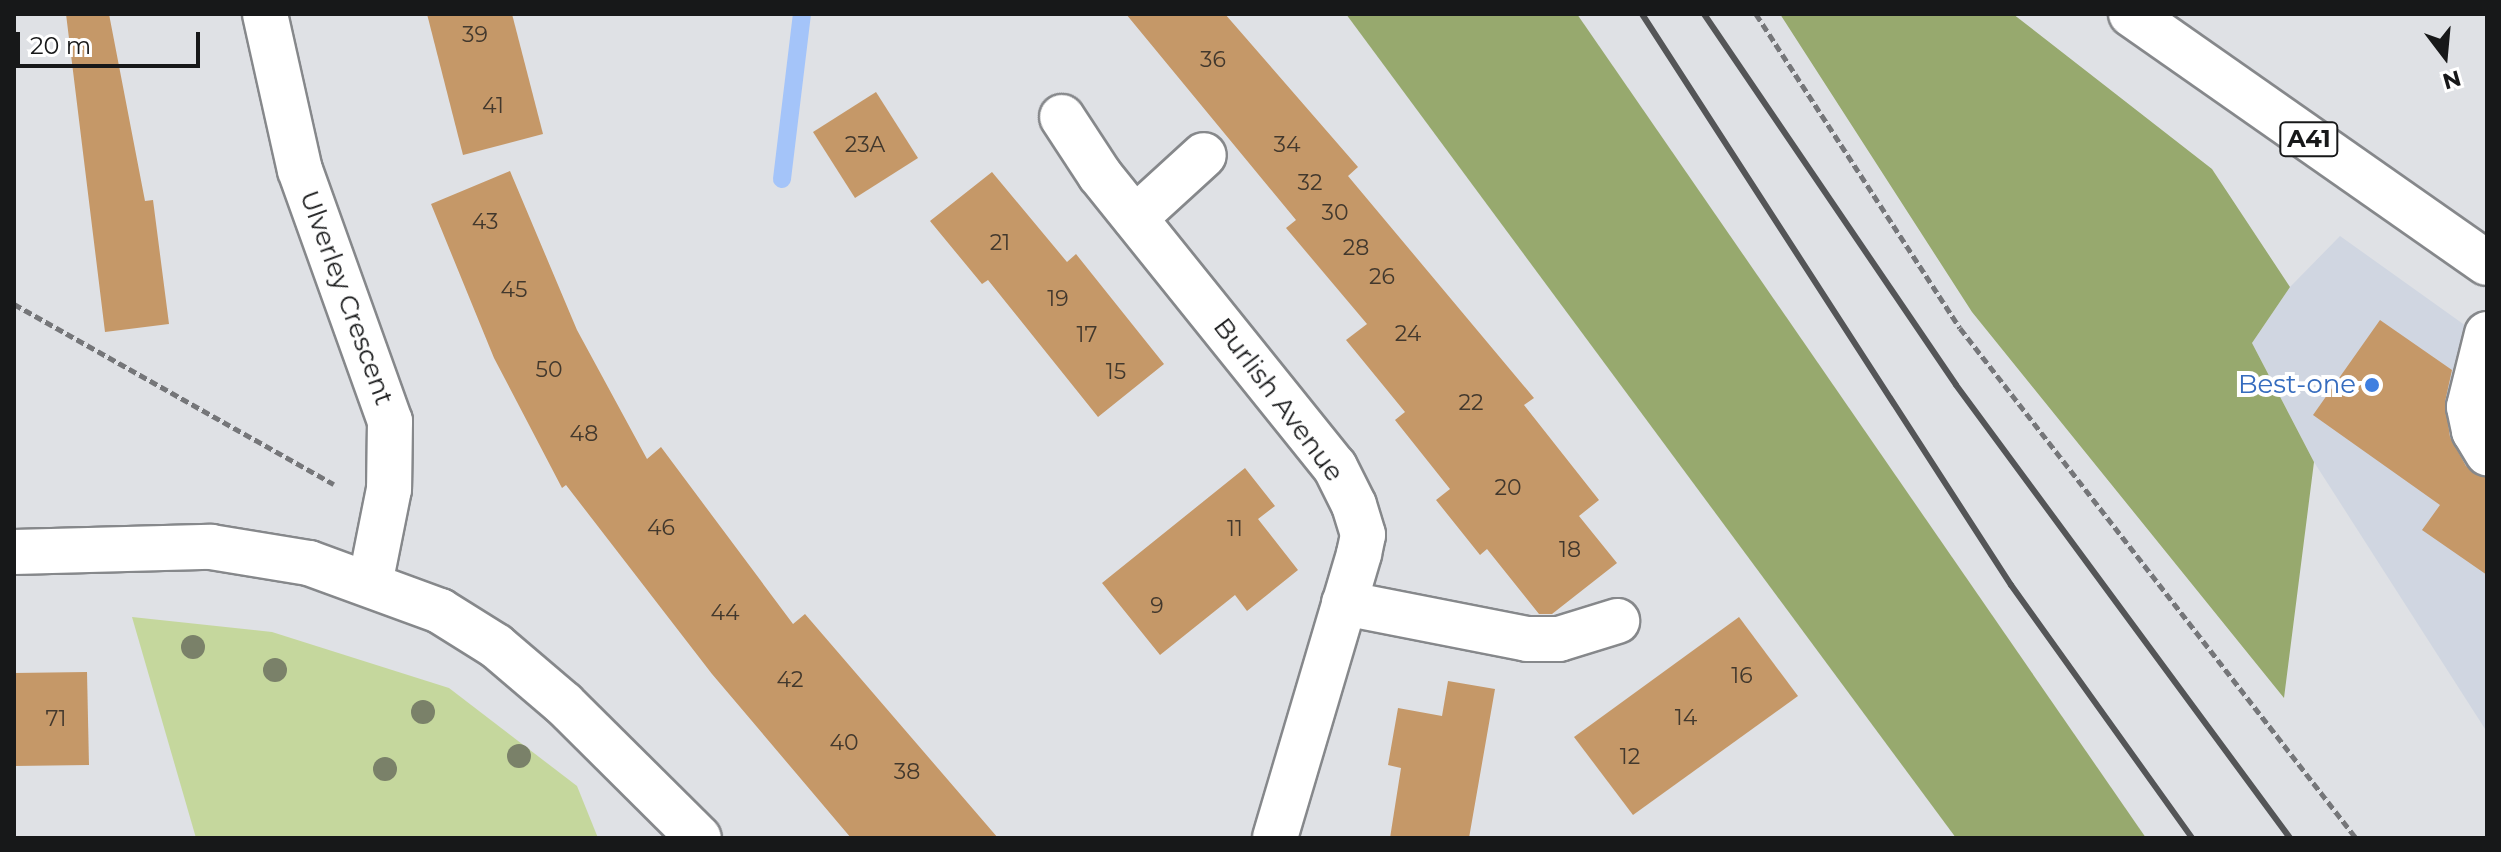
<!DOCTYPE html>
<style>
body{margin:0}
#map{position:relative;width:2501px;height:852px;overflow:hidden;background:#dfe1e5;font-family:Montserrat,sans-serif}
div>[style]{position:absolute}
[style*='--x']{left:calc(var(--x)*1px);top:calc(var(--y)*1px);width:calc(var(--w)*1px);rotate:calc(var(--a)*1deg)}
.built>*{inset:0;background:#d0d6e1}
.green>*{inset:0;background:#c5d79d}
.forest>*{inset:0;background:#97a96e}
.stream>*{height:18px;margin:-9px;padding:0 9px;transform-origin:9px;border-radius:9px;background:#a4c4f9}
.building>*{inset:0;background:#c59868}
.path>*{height:5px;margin-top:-2.5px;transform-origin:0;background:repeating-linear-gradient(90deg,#757679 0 8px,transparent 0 12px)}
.roads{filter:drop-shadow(2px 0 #86888b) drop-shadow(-2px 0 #86888b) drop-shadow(0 2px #86888b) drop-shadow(0 -2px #86888b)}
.minor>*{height:44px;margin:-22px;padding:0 22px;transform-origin:22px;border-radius:22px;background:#fff}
.highway>*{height:44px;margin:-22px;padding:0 22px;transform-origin:22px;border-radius:22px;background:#fff}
.rail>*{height:6px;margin:-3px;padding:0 3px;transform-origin:3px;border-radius:3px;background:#545557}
.trees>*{width:24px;height:24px;margin:-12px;border-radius:50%;background:#7a8169}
.dots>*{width:22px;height:22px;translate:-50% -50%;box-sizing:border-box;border:4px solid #fff;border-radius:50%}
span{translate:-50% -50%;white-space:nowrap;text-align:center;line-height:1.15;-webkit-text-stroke:8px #fff;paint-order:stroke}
.number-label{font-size:22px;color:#42382d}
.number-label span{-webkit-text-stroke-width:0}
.shield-label span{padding:2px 6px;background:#fff;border:2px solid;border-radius:6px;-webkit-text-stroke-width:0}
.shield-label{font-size:24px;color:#171819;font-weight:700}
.street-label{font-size:26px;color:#171819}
.shop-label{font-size:26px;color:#366cbe}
.right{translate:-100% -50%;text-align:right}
.frame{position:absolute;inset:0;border:16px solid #171819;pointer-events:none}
.north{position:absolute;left:2405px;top:16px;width:80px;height:80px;-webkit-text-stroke:6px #fff;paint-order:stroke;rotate:164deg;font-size:22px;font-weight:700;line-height:32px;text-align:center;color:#171819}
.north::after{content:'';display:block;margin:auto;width:28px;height:36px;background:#171819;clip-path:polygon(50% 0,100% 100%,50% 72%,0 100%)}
.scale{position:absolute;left:16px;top:32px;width:184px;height:36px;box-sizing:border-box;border:4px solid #171819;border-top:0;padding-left:10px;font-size:24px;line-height:28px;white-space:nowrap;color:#171819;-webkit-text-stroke:6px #fff;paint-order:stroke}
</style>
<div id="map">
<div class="built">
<i style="clip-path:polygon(2340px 236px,2487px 341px,2487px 732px,2314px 462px,2252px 343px,2290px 287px)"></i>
</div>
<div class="green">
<i style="clip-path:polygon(132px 617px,272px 632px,449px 688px,577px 786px,598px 838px,196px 838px)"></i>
</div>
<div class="forest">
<i style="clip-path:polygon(1346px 14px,1577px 14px,2146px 838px,1956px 838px)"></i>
<i style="clip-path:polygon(1780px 14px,2013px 14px,2212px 169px,2290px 287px,2252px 343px,2314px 462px,2284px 698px,1972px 312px)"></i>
</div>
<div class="stream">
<i style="--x:782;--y:179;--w:166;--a:-83.1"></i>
</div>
<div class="building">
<i style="clip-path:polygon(66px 14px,109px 14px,145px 201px,153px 200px,169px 324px,105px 332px)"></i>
<i style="clip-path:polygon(427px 14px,512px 14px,543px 134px,463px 155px)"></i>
<i style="clip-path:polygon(1126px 14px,1225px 14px,1358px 167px,1348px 176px,1534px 398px,1524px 405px,1599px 500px,1579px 516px,1617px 563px,1552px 614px,1539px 614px,1487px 549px,1480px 555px,1436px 500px,1450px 489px,1395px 420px,1405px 412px,1346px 340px,1367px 324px,1286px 228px,1296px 220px)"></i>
<i style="clip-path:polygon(876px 92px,918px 158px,855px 198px,813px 132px)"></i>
<i style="clip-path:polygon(510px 171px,577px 330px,647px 459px,661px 447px,793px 624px,805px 614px,998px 838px,851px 838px,712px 674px,566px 485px,562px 488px,494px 358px,431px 204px)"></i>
<i style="clip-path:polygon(992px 172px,1067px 262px,1076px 254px,1164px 364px,1098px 417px,988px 280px,982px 284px,930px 221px)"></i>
<i style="clip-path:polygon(2380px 320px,2452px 370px,2445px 402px,2450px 437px,2466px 466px,2487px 478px,2487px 575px,2422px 530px,2440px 505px,2313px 415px)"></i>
<i style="clip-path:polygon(1245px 468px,1275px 506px,1258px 519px,1298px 570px,1247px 611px,1235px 595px,1160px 655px,1102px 583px)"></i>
<i style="clip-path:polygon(1739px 617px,1798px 696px,1633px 815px,1574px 737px)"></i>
<i style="clip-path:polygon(87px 672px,89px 765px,14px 766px,14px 673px)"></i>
<i style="clip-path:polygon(1448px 681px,1495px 689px,1469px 838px,1390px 838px,1401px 768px,1388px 765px,1398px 708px,1442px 716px)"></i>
</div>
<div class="path">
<i style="--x:1756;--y:14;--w:374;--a:57"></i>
<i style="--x:1960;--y:328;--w:646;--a:52.17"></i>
<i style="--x:14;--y:304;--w:367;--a:29.4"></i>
</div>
<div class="roads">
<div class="minor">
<i style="--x:265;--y:14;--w:160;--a:77.4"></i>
<i style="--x:300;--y:170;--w:267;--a:70.3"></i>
<i style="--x:390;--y:421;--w:68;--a:90.8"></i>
<i style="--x:389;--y:489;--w:97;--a:101.3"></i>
<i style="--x:1062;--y:117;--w:69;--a:56.8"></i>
<i style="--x:1100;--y:175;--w:375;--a:51.2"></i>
<i style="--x:1335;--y:467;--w:42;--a:63.4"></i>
<i style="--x:1354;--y:505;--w:31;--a:73"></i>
<i style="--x:1363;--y:535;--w:19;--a:102"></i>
<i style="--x:1359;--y:554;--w:296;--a:106.5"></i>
<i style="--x:1135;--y:218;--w:93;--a:-42.4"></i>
<i style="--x:2487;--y:334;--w:75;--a:103.9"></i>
<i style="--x:2469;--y:407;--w:25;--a:78"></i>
<i style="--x:2474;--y:431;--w:26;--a:59"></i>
<i style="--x:14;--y:552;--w:197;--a:-1.5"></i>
<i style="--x:211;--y:547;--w:99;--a:9.3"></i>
<i style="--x:309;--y:563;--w:140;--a:20.1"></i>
<i style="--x:440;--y:611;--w:66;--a:32"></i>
<i style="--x:496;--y:646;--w:89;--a:40.5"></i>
<i style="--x:564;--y:704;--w:190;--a:44.8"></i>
<i style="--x:1344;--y:603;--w:187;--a:11.1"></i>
<i style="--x:1527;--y:639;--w:32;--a:0"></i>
<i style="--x:1559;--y:639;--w:61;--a:-17.2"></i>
</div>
<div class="highway">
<i style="--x:2131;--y:14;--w:434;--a:35"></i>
</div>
</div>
<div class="rail">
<i style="--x:1642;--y:14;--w:680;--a:57.13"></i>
<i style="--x:2011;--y:585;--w:311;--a:54.4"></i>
<i style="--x:1704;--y:14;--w:448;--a:55.8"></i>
<i style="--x:1956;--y:385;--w:563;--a:53.6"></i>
</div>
<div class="trees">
<i style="left:193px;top:647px"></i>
<i style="left:275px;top:670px"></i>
<i style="left:423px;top:712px"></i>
<i style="left:519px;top:756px"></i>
<i style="left:385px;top:769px"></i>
</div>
<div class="dots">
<i style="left:2372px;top:385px;background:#3f7fe0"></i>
</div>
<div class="number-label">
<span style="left:475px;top:35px">39</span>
<span style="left:1213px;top:60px">36</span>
<span style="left:493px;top:106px">41</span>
<span style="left:865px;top:145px">23A</span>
<span style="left:1287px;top:145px">34</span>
<span style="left:1310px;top:183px">32</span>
<span style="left:1335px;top:213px">30</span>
<span style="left:485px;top:222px">43</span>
<span style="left:1000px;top:243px">21</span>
<span style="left:1356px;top:248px">28</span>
<span style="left:1382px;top:277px">26</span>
<span style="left:514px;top:290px">45</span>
<span style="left:1058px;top:299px">19</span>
<span style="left:1408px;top:334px">24</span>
<span style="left:1087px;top:335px">17</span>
<span style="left:549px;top:370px">50</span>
<span style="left:1116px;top:372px">15</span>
<span style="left:1471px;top:403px">22</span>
<span style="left:584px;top:434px">48</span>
<span style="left:1508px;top:488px">20</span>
<span style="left:661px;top:528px">46</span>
<span style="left:1235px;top:529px">11</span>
<span style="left:1570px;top:550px">18</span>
<span style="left:1157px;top:606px">9</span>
<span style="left:725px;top:613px">44</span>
<span style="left:1742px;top:676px">16</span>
<span style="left:790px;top:680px">42</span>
<span style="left:1686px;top:718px">14</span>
<span style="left:56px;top:719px">71</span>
<span style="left:844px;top:743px">40</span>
<span style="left:1630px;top:757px">12</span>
<span style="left:907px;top:772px">38</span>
</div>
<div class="shield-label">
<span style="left:2309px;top:139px">A41</span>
</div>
<div class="street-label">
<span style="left:346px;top:298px;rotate:70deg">Ulverley Crescent</span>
<span style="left:1278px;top:400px;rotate:53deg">Burlish Avenue</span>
</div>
<div class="shop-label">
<span class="right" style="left:2356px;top:385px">Best-one</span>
</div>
<div class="frame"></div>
<div class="north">N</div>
<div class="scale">20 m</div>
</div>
